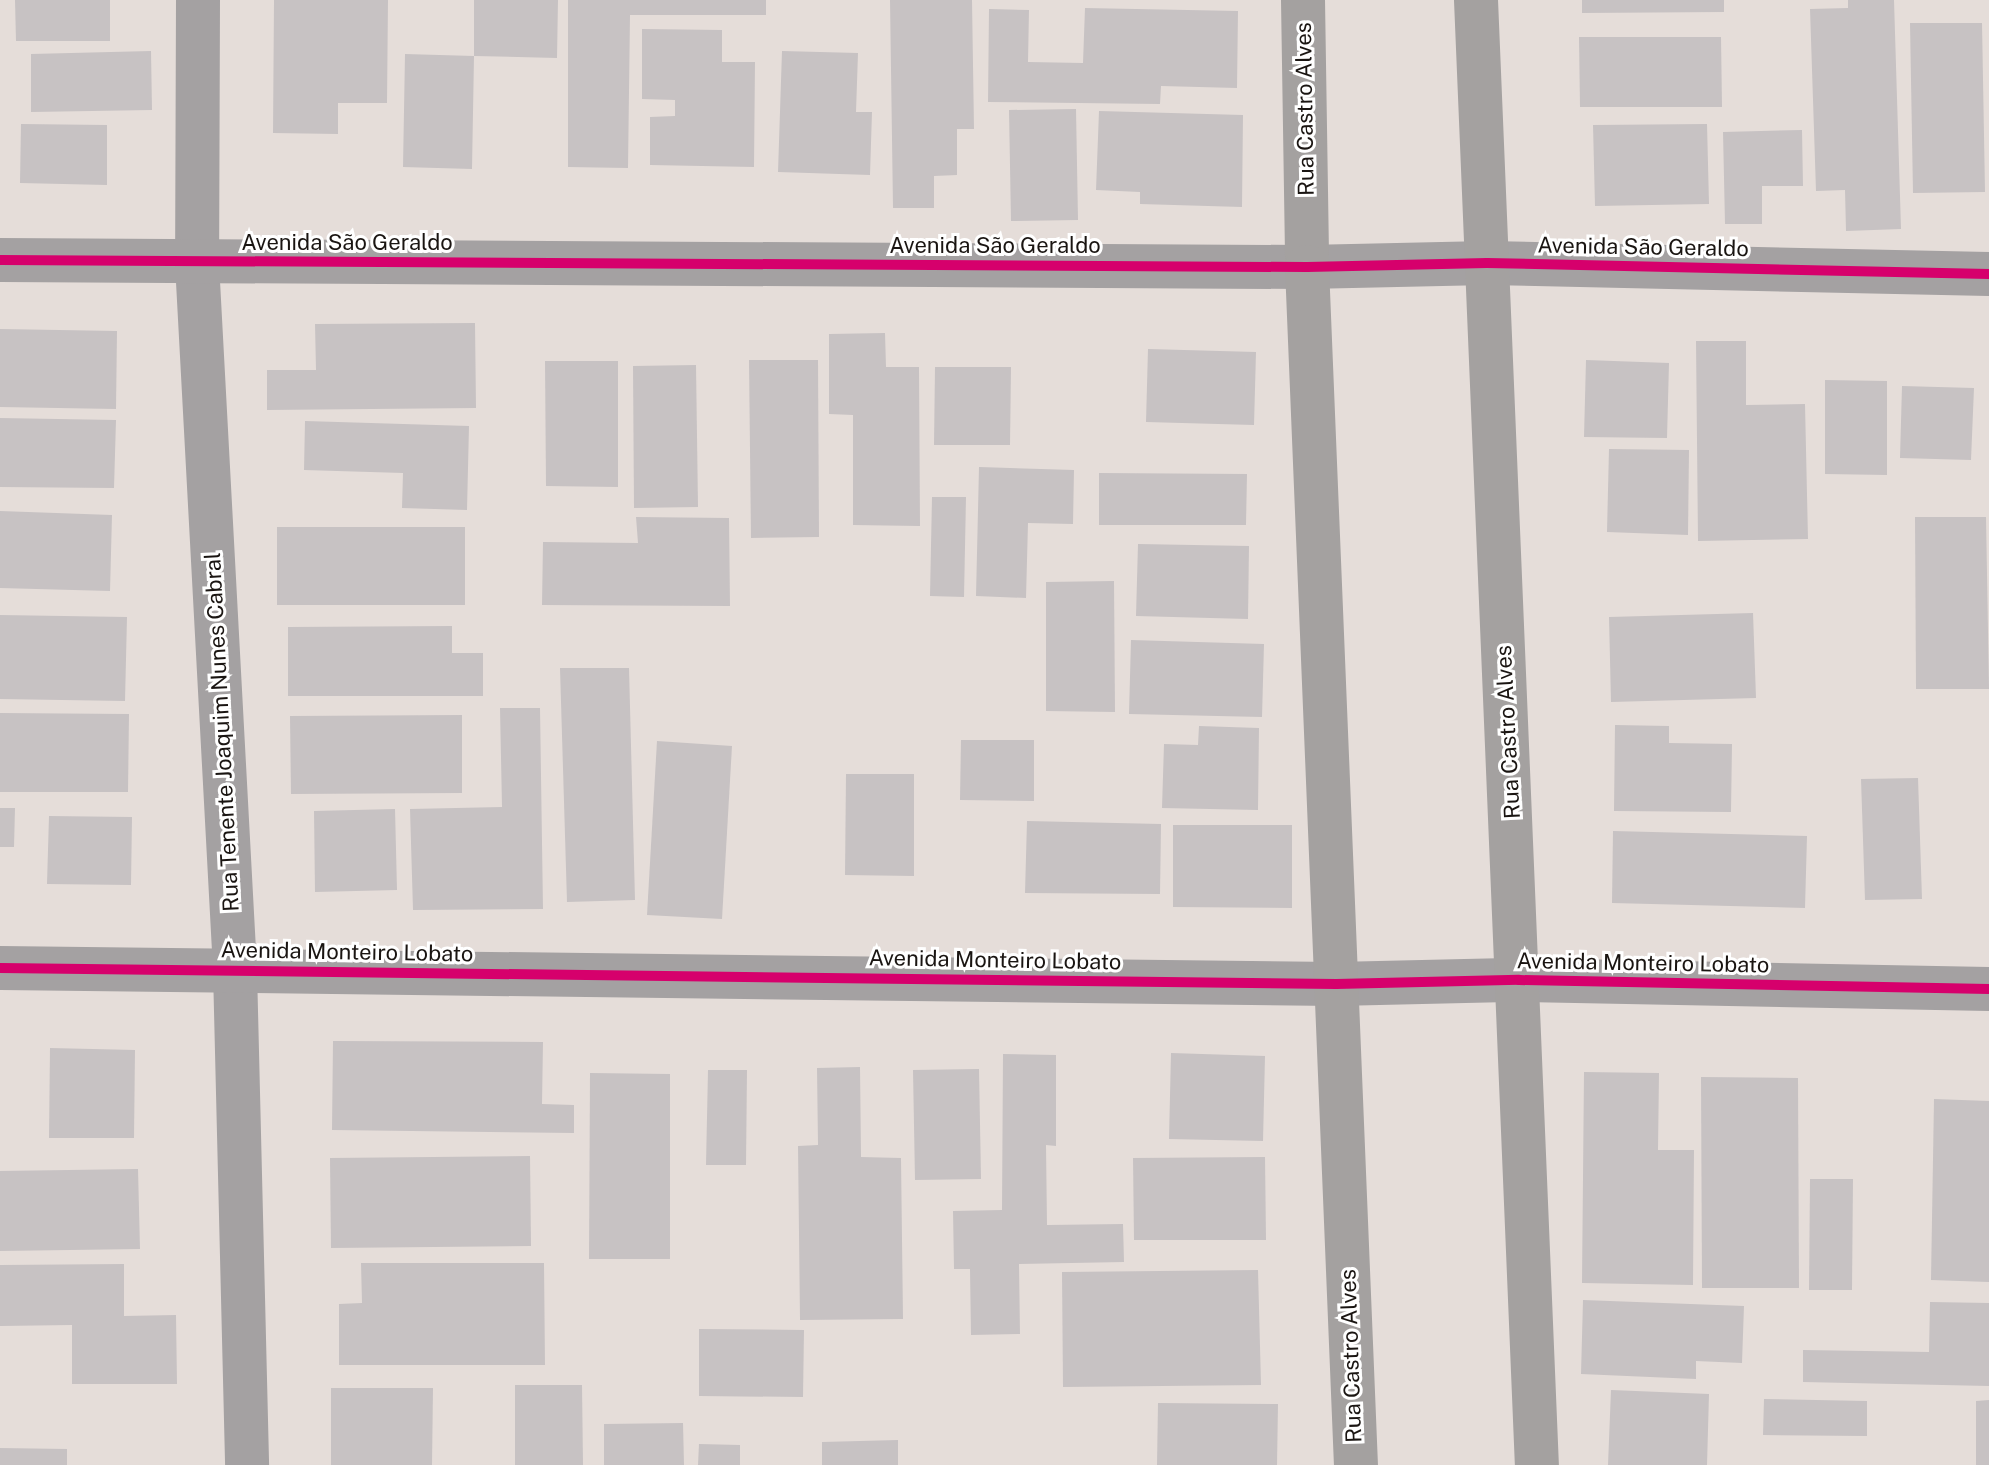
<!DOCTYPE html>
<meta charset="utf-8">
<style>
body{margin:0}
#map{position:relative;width:1989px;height:1465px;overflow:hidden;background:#e5ddd9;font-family:"Public Sans",sans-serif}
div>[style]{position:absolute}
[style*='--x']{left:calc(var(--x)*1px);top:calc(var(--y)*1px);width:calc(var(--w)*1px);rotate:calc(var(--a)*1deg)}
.building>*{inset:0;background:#c7c2c3}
.minor>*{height:44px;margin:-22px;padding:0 22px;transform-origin:22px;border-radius:22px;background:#a4a1a2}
.secondary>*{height:44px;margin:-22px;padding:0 22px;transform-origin:22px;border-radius:22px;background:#a4a1a0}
.cycleway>*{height:10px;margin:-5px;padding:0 5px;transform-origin:5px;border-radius:5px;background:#d6006c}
span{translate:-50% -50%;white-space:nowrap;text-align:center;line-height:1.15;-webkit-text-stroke:6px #fff;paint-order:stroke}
.street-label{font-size:22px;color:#1a1512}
</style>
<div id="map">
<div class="building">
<i style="clip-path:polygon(15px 0,110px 0,110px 41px,16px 41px)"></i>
<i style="clip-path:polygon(274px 0,388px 0,387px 103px,338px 103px,338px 134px,273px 133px)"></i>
<i style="clip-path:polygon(474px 0,558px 0,557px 58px,474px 56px,472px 169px,403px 167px,405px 54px,474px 56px)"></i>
<i style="clip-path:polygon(568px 0,766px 0,766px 15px,630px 15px,628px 168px,568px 167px)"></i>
<i style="clip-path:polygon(890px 0,972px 0,974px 129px,957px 129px,957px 175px,934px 176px,934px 208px,893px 208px)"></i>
<i style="clip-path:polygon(1582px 0,1724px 0,1724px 12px,1582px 13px)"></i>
<i style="clip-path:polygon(1848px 0,1894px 0,1901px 229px,1846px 231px,1845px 190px,1816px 191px,1810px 9px,1848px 8px)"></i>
<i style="clip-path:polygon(1085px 8px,1238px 11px,1237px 88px,1161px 86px,1160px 104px,988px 102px,989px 9px,1029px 10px,1028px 62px,1083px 63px)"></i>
<i style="clip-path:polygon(1910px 23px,1982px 23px,1985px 192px,1913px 193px)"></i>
<i style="clip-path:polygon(642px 29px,722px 30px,722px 62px,755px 62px,754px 167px,650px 165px,650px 117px,675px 116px,675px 100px,642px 99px)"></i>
<i style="clip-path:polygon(1579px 37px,1721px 37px,1722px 107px,1580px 107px)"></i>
<i style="clip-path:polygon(151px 51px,152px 110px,31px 112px,31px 54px)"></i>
<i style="clip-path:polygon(782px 51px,858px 53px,856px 112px,872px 112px,870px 175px,778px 172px)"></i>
<i style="clip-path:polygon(1076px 109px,1078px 220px,1011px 221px,1009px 110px)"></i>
<i style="clip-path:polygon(1099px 111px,1243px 115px,1242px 207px,1140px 204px,1140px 192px,1096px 190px)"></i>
<i style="clip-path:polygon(21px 124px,107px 125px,107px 185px,20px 183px)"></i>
<i style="clip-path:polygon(1707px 124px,1709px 204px,1595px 206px,1593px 125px)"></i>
<i style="clip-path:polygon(1802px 130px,1803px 186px,1762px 186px,1762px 224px,1725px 224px,1723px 132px)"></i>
<i style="clip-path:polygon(475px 323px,476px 408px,267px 410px,267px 370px,316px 370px,315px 324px)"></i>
<i style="clip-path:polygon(0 329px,117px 331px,116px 409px,0 407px)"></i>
<i style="clip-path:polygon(885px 333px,886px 367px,919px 367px,920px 526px,853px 525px,853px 415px,829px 414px,829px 334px)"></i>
<i style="clip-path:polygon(1696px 341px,1746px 341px,1746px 405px,1805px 404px,1808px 539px,1698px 541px)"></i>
<i style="clip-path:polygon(1148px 349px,1256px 352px,1254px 425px,1146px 422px)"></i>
<i style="clip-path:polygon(749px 360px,818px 360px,819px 537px,751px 538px)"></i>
<i style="clip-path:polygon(1586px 360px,1669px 363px,1667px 438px,1584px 437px)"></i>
<i style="clip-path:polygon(545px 361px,618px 361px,618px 487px,546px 486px)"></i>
<i style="clip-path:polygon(696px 365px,698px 507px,634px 508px,633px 366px)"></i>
<i style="clip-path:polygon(935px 367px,1011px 367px,1010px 445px,934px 445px)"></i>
<i style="clip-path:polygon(1825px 380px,1887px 381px,1887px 475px,1825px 474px)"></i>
<i style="clip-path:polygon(1902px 386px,1974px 388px,1971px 460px,1900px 458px)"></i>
<i style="clip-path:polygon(0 418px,116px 420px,114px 488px,0 487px)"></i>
<i style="clip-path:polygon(305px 421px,469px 426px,467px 510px,402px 508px,403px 473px,304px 470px)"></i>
<i style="clip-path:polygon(1609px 449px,1689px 450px,1688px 535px,1607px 532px)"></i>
<i style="clip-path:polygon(979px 467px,1074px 470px,1073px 524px,1028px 523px,1026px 598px,976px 596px)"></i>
<i style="clip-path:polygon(1099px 473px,1247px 474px,1246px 525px,1099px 525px)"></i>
<i style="clip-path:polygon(932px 497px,966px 497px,964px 597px,930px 596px)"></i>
<i style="clip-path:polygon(0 511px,112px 515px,110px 591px,0 588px)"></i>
<i style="clip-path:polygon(636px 517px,729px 518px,730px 606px,542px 605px,543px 542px,638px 543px)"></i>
<i style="clip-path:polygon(1915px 517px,1986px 517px,1989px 689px,1916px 689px)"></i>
<i style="clip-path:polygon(277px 527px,465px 527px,465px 605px,277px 605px)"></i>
<i style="clip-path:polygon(1138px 544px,1249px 546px,1248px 619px,1136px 616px)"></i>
<i style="clip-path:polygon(1114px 581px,1115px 712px,1046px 711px,1046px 582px)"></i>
<i style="clip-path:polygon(1753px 613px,1756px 698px,1611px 702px,1609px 617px)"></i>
<i style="clip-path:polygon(0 615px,127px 617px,125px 701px,0 699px)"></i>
<i style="clip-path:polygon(452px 626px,452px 653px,483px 653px,483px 696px,288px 696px,288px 627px)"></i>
<i style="clip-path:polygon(1131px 640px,1264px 644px,1262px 717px,1129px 714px)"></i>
<i style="clip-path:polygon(560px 668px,629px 668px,635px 900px,567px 902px)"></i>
<i style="clip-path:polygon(500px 708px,540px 708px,543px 909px,413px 910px,410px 809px,502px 807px)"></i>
<i style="clip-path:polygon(0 713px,129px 714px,128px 792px,0 792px)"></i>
<i style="clip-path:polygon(462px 715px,462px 793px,291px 794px,290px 716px)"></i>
<i style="clip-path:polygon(1615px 725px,1669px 726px,1669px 743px,1732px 744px,1731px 812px,1614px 811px)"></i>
<i style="clip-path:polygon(1199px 726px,1259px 728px,1258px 810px,1162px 808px,1164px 744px,1198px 745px)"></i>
<i style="clip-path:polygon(961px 740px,1034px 740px,1034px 801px,960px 800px)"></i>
<i style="clip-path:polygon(657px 741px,732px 746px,722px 919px,647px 915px)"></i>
<i style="clip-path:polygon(846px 774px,914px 774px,914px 876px,845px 875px)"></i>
<i style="clip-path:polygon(1918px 778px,1922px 899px,1865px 900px,1861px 779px)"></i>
<i style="clip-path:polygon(0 808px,15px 808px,14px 847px,0 847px)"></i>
<i style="clip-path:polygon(395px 809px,397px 890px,315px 892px,314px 811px)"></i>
<i style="clip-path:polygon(49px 816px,132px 817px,131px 885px,47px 884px)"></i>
<i style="clip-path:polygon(1027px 821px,1161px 824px,1160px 894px,1025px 893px)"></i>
<i style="clip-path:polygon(1173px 825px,1292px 825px,1292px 908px,1173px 907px)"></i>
<i style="clip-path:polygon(1613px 831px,1807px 836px,1805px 908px,1612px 903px)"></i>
<i style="clip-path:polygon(333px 1041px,543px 1042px,542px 1104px,574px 1105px,574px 1133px,332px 1130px)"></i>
<i style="clip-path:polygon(50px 1048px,135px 1050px,134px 1138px,49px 1138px)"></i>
<i style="clip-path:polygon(1171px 1053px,1265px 1056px,1263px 1141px,1169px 1139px)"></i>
<i style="clip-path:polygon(1003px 1054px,1056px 1055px,1056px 1146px,1046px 1145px,1047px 1225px,1123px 1224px,1124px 1262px,1019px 1264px,1020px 1334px,971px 1335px,970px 1269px,954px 1269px,953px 1211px,1002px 1210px)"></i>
<i style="clip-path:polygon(860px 1067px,861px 1157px,901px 1158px,903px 1319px,800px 1320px,798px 1146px,818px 1145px,817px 1068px)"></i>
<i style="clip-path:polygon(979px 1069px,981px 1179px,915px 1180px,913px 1070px)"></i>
<i style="clip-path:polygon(708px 1070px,747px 1070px,746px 1165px,706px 1165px)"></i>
<i style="clip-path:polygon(1584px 1072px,1659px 1073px,1658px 1150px,1694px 1150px,1693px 1285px,1582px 1283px)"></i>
<i style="clip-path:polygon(590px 1073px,670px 1074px,670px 1259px,589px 1259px)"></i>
<i style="clip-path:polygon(1701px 1077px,1798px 1078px,1799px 1288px,1702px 1288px)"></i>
<i style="clip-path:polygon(1934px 1099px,1989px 1101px,1989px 1282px,1931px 1280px)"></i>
<i style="clip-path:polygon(530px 1156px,531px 1246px,331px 1248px,330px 1158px)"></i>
<i style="clip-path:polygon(1265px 1157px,1266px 1240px,1134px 1240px,1133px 1158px)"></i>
<i style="clip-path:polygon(138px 1169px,140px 1249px,0 1251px,0 1171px)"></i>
<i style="clip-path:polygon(1810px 1179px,1853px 1179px,1852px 1290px,1809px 1290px)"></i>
<i style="clip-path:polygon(361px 1263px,544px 1263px,545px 1365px,339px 1365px,339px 1304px,362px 1303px)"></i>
<i style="clip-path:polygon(124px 1264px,124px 1316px,176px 1315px,177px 1384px,72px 1384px,72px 1325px,0 1326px,0 1265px)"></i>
<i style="clip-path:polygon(1258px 1270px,1261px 1385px,1063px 1387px,1062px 1272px)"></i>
<i style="clip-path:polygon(1583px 1300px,1744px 1306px,1742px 1363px,1696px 1361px,1696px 1379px,1581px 1374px)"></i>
<i style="clip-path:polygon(1930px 1302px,1989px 1303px,1989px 1386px,1803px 1382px,1803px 1350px,1929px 1352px)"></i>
<i style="clip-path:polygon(699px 1329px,804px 1330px,803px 1397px,699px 1396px)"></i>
<i style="clip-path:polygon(515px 1385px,582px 1385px,583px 1465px,515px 1465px)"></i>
<i style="clip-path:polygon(331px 1388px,433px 1388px,432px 1465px,331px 1465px)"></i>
<i style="clip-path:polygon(1611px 1390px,1709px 1394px,1707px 1465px,1608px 1465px)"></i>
<i style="clip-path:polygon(1764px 1399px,1867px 1401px,1867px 1436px,1763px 1435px)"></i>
<i style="clip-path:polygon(1989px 1400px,1989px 1465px,1976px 1465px,1976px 1401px)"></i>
<i style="clip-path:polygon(1158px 1403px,1278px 1404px,1277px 1465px,1157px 1465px)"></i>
<i style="clip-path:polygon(683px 1423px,684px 1465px,604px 1465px,604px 1424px)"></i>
<i style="clip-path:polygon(898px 1440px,898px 1465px,822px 1465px,822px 1442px)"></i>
<i style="clip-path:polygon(699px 1444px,740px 1445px,740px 1465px,698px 1465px)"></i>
<i style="clip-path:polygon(0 1448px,67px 1449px,67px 1465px,0 1465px)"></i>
</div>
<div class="minor">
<i style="--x:198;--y:0;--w:263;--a:90.2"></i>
<i style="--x:197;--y:263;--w:708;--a:86.92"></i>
<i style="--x:235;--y:970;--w:495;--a:88.6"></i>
<i style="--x:0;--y:260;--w:1307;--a:0.31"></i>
<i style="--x:1307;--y:267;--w:180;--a:-1.3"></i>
<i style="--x:1487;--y:263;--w:502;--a:1.26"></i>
<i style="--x:0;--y:968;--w:1336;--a:0.69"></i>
<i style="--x:1336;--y:984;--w:183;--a:-1.3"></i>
<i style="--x:1519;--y:980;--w:470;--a:1.1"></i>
</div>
<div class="secondary">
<i style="--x:1303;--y:0;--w:267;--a:89.1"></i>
<i style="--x:1307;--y:267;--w:1199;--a:87.66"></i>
<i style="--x:1476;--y:0;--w:1466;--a:87.62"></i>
</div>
<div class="cycleway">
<i style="--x:0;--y:260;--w:1307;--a:0.31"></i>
<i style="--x:1307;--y:267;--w:180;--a:-1.3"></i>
<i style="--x:1487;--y:263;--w:502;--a:1.26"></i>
<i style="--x:0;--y:968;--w:1336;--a:0.69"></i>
<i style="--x:1336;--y:984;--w:183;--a:-1.3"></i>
<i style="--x:1519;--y:980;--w:470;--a:1.1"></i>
</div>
<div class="street-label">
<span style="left:1305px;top:109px;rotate:-91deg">Rua Castro Alves</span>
<span style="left:347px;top:243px">Avenida São Geraldo</span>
<span style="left:995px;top:246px">Avenida São Geraldo</span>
<span style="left:1643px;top:247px;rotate:1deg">Avenida São Geraldo</span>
<span style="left:222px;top:732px;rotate:-93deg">Rua Tenente Joaquim Nunes Cabral</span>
<span style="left:1508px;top:732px;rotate:-93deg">Rua Castro Alves</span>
<span style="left:347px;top:952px;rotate:1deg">Avenida Monteiro Lobato</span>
<span style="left:995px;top:960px;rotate:1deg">Avenida Monteiro Lobato</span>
<span style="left:1643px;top:963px;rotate:1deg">Avenida Monteiro Lobato</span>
<span style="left:1351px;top:1356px;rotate:-92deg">Rua Castro Alves</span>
</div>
</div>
